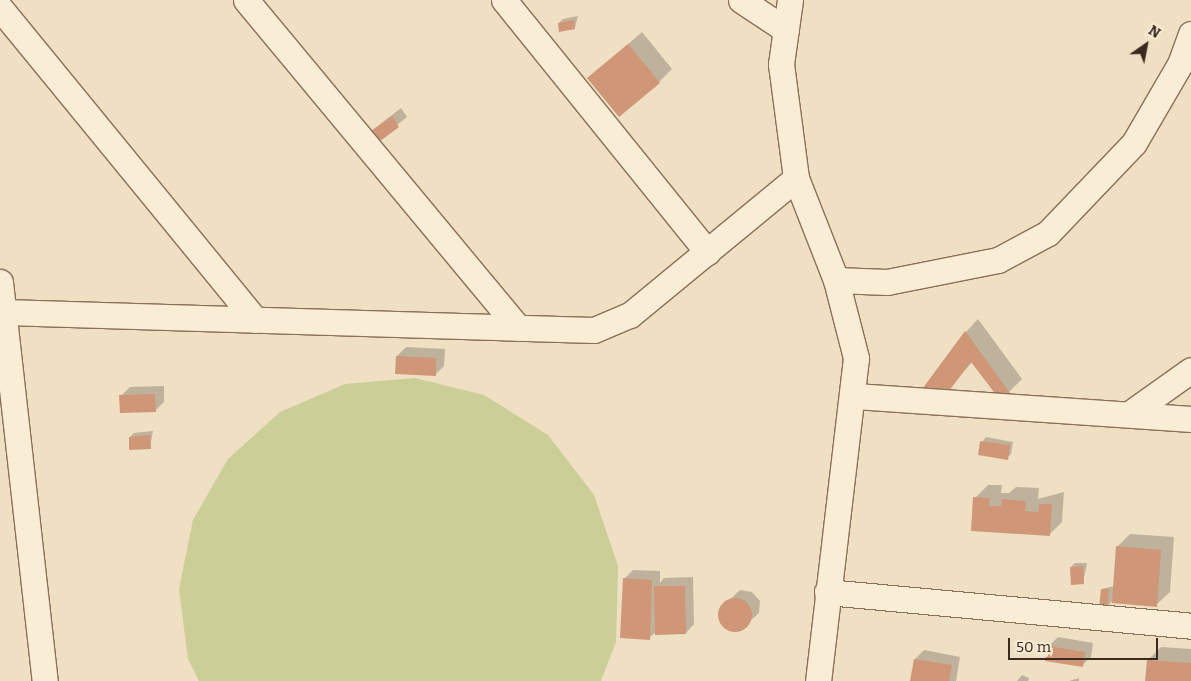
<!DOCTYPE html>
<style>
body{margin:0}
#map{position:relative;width:1191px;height:681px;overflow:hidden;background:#efdfc3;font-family:Bitter,serif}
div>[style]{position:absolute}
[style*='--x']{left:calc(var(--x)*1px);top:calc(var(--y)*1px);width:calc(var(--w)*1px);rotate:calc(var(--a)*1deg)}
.green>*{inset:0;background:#cbce96}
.shadow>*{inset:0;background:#0003}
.building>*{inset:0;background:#cf9677}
.round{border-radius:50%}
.roads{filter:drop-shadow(1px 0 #8a7059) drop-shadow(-1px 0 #8a7059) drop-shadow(0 1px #8a7059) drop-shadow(0 -1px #8a7059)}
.minor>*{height:25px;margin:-12.5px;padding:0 12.5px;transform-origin:12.5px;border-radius:12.5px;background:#faedd6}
span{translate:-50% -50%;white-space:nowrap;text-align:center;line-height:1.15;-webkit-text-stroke:4px #f6ead2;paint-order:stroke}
.north{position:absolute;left:1121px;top:20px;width:50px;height:50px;-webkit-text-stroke:4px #f6ead2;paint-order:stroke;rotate:33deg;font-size:14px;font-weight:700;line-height:20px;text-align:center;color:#39291e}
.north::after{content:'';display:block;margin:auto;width:18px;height:22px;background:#39291e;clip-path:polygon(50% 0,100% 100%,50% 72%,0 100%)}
.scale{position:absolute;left:1008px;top:638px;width:150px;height:22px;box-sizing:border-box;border:2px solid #39291e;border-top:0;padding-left:6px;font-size:15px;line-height:18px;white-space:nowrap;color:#39291e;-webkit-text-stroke:4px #f6ead2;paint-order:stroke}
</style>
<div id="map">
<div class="green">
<i style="clip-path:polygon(415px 378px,484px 395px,548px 435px,594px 495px,618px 566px,616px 642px,601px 681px,199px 681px,188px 659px,179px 589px,193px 520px,228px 459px,280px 412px,345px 384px)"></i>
</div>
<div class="shadow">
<i style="clip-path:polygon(578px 16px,575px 27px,559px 23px,563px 19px)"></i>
<i style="clip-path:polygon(642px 32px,672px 69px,659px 82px,589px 78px)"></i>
<i style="clip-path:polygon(401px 108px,407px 117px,372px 145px,365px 136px)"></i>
<i style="clip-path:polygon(978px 319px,1022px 379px,1009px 392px,972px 362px,944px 394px,966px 332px)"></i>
<i style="clip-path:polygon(406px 347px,445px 349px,444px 366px,435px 375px,397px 356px)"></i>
<i style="clip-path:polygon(164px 386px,164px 402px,155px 411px,121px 396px,130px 387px)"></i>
<i style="clip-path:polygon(153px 431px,150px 447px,130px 437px,134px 433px)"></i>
<i style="clip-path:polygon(986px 437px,1013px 442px,1011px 454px,1007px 458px,982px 442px)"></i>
<i style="clip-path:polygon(988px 485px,1002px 485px,1001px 493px,1009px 493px,1016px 487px,1039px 488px,1038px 499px,1064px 492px,1062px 522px,1049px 535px,973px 530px,975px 498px)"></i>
<i style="clip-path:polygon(1130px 534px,1174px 537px,1170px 592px,1156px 605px,1111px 602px,1107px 608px,1102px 589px,1114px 586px,1117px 547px)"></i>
<i style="clip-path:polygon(1075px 563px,1087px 563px,1083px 583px,1071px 567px)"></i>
<i style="clip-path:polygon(633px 570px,660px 571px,660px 583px,664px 578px,693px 577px,694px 624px,686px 633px,657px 631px,649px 638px,624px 579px)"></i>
<i style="clip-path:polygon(740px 590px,752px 592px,760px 601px,759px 613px,740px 630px,728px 629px,720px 620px,721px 608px)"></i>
<i style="clip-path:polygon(1058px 637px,1093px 643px,1091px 657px,1082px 665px,1049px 646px)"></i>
<i style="clip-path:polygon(1161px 647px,1191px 649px,1191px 681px,1146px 681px,1148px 660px)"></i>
<i style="clip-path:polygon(924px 650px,960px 657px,956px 681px,911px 681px,915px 659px)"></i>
<i style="clip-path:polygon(1022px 675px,1029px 678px,1028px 681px,1017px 681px)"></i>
<i style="clip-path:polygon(1079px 678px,1079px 681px,1069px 681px)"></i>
</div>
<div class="building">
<i style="clip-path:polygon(574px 20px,575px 29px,559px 32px,558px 23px)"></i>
<i style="clip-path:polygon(628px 44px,660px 83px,619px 117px,587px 78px)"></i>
<i style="clip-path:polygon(392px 116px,399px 127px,372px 147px,364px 136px)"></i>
<i style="clip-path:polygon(965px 331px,1010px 393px,1000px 400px,971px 362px,945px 396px,920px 392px)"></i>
<i style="clip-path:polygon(396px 356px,436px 358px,436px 376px,395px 374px)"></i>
<i style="clip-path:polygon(155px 394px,156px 412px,120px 413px,119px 395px)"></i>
<i style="clip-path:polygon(150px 435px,151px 449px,129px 450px,129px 437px)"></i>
<i style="clip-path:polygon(980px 441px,1010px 445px,1008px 460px,978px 455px)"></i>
<i style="clip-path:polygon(973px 497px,990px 498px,989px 506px,1001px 506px,1002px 499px,1026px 501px,1025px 511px,1039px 512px,1039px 504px,1052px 504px,1050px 536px,971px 531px)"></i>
<i style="clip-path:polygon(1116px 546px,1161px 550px,1157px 607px,1112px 603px)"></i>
<i style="clip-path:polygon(1083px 566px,1084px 584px,1071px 585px,1070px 567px)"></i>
<i style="clip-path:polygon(623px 578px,652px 580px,650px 640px,620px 638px)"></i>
<i style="clip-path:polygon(654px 586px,685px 586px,686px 634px,655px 635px)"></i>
<i style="clip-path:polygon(1101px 589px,1109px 589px,1107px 609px,1099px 609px)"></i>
<i class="round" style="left:718px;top:598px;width:34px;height:34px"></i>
<i style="clip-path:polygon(1048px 646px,1085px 652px,1083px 667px,1045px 661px)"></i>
<i style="clip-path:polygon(914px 659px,952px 665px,949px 681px,910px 681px)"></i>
<i style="clip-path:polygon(1147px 660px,1191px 663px,1191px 681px,1145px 681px)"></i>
</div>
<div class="roads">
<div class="minor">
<i style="--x:246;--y:0;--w:426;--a:50.3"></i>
<i style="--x:504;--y:0;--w:324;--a:51.1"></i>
<i style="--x:741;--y:0;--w:54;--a:33.7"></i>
<i style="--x:790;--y:0;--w:65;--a:98"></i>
<i style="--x:781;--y:64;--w:115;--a:82.5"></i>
<i style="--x:796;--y:178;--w:110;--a:68.6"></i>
<i style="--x:836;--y:280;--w:81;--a:75.6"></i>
<i style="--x:856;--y:358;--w:325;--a:96.7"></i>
<i style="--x:0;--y:8;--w:403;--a:50.7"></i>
<i style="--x:836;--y:280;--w:51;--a:2.2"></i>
<i style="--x:887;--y:282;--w:113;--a:-11.2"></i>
<i style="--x:998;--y:260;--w:57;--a:-28.4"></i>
<i style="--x:1048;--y:233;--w:124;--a:-46.3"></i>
<i style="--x:1134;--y:143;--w:91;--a:-59.8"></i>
<i style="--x:1180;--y:64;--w:32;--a:-70"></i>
<i style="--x:0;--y:282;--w:402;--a:83.6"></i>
<i style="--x:4;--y:312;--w:590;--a:1.75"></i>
<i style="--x:594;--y:330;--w:39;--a:-23"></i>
<i style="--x:630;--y:315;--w:215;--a:-39.5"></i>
<i style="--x:855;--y:396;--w:337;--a:3.9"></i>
<i style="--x:1132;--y:412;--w:72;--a:-35.4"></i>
<i style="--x:827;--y:592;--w:366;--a:5.3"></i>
</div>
</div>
<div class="north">N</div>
<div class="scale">50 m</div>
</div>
